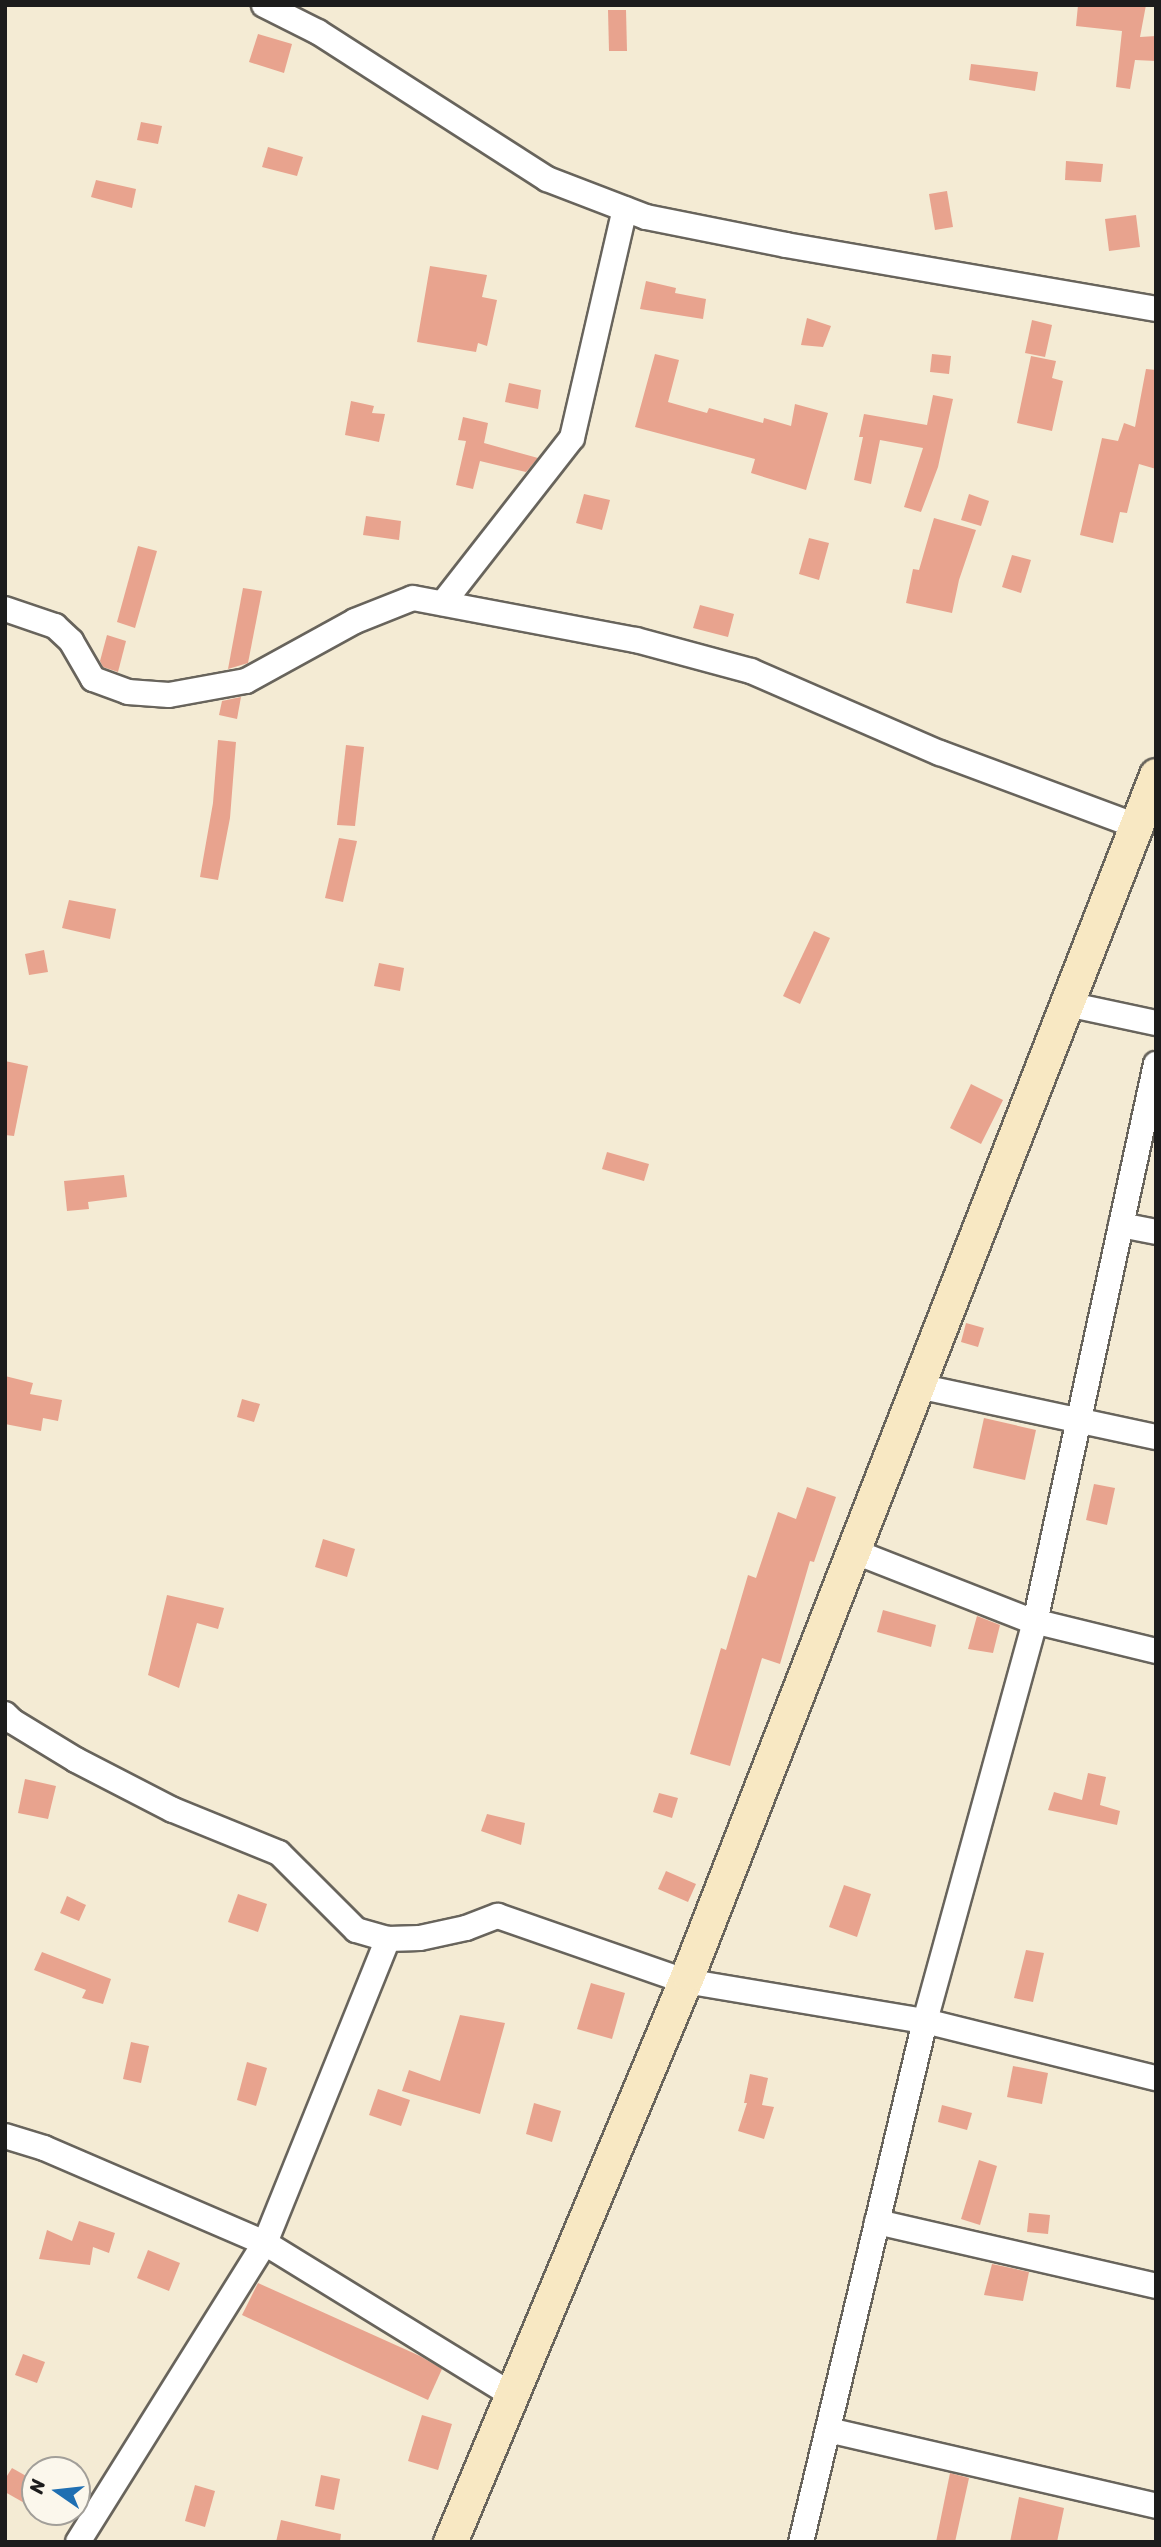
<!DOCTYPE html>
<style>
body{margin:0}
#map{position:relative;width:1161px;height:2547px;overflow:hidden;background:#f4ebd4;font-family:Sriracha,sans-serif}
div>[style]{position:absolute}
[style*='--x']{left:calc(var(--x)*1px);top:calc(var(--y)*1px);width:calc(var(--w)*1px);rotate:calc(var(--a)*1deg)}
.building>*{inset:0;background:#e8a38e}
.roads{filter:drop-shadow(2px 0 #68645c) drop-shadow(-2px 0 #68645c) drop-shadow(0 2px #68645c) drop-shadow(0 -2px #68645c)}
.street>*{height:24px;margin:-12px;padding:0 12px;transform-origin:12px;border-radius:12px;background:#fff}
.secondary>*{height:33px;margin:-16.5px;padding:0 16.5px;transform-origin:16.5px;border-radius:16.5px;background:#f8e8c3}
span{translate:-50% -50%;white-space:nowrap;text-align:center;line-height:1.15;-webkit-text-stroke:5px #fbf7ec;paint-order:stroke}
.frame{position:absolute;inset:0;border:7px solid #1c1c1c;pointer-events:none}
.north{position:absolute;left:21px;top:2456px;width:70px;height:70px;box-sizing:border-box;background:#fbf7ec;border:2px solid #a29f99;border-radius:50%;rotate:284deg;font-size:19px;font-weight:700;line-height:28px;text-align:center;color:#1c1c1c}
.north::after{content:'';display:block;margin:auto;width:24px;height:32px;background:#1f6fb2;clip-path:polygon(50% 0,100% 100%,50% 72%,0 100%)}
</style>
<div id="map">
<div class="building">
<i style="clip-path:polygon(1078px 5px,1146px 5px,1140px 37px,1156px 36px,1156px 61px,1135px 60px,1130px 89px,1116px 87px,1122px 31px,1076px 26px)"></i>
<i style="clip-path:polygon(608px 10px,626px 10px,627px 51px,609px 51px)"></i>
<i style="clip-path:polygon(258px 34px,292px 44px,284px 73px,249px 62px)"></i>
<i style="clip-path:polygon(971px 64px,1038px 72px,1035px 91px,969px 80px)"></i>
<i style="clip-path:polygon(141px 122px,162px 126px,158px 144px,137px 140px)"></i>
<i style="clip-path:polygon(268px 147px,303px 157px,297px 176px,262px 167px)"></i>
<i style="clip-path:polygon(1066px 161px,1103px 164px,1101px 182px,1065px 180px)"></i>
<i style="clip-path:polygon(96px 180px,136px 189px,132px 208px,91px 197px)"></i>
<i style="clip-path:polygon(947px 191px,953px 227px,935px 230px,929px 194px)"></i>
<i style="clip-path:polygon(1136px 215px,1140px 247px,1109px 251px,1105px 219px)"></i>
<i style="clip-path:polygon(430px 266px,487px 275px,482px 297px,497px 300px,487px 346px,478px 343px,476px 352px,417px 342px)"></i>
<i style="clip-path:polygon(646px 281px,676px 288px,675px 293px,706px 299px,703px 319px,640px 309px)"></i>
<i style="clip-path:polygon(807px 318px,831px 326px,823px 347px,801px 345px)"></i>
<i style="clip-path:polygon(1032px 320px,1052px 325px,1045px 357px,1025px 353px)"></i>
<i style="clip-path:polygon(655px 354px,679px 360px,668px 402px,707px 413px,709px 408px,763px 423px,764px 418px,791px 426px,795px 404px,828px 413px,806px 490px,751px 473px,755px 459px,635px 427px)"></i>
<i style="clip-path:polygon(932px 354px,951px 356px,949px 374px,930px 372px)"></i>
<i style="clip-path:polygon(1031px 356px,1056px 361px,1052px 378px,1063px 381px,1052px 431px,1017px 423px)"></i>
<i style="clip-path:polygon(1146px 369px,1156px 370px,1156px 469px,1139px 464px,1127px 513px,1120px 512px,1113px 543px,1080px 535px,1102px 438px,1118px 441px,1124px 423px,1135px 427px)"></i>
<i style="clip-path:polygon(509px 383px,541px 390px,538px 409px,505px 402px)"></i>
<i style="clip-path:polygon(933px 395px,953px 399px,938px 467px,921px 512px,904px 507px,923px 448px,880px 440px,871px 484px,854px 480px,863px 437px,859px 437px,864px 414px,927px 425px)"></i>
<i style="clip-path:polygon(351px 401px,374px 406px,372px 413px,385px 414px,379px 442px,345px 435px)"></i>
<i style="clip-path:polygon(463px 417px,488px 423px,484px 443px,538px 458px,526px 472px,480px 461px,473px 489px,456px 485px,466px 441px,458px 440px)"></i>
<i style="clip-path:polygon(584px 494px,610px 500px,602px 530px,576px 523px)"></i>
<i style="clip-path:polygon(969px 494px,989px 501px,981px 526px,961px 520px)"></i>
<i style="clip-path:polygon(366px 516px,401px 521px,399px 540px,363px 535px)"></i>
<i style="clip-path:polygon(934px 518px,976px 530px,959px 580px,952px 613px,906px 603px,913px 569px,919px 570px)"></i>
<i style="clip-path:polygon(809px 538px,829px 543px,819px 580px,799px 574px)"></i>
<i style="clip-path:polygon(138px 546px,157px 551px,135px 628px,117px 622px)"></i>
<i style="clip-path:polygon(1012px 555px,1031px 560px,1021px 593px,1002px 587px)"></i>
<i style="clip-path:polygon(243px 588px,262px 591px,248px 663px,228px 669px)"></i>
<i style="clip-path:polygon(700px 605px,734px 614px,728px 637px,693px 628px)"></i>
<i style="clip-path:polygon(107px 635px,126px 641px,118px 672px,103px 667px,100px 661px)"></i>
<i style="clip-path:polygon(241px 697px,237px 719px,219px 715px,222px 701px)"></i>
<i style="clip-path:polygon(218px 740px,236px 742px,230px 818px,218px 880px,200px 877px,213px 803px)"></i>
<i style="clip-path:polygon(346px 745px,364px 747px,355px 826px,337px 825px)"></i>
<i style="clip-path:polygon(339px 838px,357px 841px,343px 902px,325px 898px)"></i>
<i style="clip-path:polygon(69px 900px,116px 909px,110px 939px,62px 928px)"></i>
<i style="clip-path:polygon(814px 931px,830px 938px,800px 1004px,783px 996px)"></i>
<i style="clip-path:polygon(44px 950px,48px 972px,29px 975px,25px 954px)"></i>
<i style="clip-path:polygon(379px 963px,404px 968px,400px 991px,374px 986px)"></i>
<i style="clip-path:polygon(5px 1061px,28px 1066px,14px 1136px,5px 1135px)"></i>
<i style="clip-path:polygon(971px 1084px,1003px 1100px,981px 1144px,950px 1128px)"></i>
<i style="clip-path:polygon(607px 1152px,649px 1164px,644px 1181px,602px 1169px)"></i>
<i style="clip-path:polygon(124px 1175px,127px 1197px,88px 1202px,89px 1209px,67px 1211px,64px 1181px)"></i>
<i style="clip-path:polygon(966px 1323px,984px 1328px,978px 1347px,961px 1342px)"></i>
<i style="clip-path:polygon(5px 1376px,33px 1383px,30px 1394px,62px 1400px,58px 1421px,43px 1418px,41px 1431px,5px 1424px)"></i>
<i style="clip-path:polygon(242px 1399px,260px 1404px,254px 1422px,237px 1417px)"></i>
<i style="clip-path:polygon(984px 1418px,1036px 1430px,1025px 1480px,973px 1468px)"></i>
<i style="clip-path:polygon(1094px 1484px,1115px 1488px,1107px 1525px,1086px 1520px)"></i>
<i style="clip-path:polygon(807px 1487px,836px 1497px,814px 1562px,810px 1561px,780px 1664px,762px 1658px,730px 1766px,690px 1754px,721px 1648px,726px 1650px,748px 1575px,756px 1578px,778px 1512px,796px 1519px)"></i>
<i style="clip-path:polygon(323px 1539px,355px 1549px,347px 1577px,315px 1567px)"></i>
<i style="clip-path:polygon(167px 1595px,224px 1608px,218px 1629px,197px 1623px,179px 1688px,148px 1675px)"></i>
<i style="clip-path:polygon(883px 1610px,936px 1625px,931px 1647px,877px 1632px)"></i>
<i style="clip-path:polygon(977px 1616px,1000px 1625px,993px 1653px,968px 1649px)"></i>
<i style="clip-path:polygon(1088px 1773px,1106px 1777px,1100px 1805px,1120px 1811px,1117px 1825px,1048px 1810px,1054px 1792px,1082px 1800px)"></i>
<i style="clip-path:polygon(25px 1779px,56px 1786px,48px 1819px,18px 1813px)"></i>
<i style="clip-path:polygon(659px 1793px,678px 1798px,672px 1818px,653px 1812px)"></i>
<i style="clip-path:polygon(487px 1814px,525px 1823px,521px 1845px,481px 1831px)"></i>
<i style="clip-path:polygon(666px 1871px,696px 1884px,688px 1902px,658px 1889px)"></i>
<i style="clip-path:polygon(844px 1885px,871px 1894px,857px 1937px,829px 1927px)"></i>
<i style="clip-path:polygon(238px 1894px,267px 1904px,258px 1932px,228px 1922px)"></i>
<i style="clip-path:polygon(67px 1896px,86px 1905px,79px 1921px,60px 1913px)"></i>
<i style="clip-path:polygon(1026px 1950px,1044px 1953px,1033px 2002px,1014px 1998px)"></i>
<i style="clip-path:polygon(42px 1952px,111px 1979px,103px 2004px,82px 1998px,86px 1990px,34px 1970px)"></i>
<i style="clip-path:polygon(591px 1983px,625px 1993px,612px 2039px,577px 2029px)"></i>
<i style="clip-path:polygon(460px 2015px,505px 2023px,480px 2114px,402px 2091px,409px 2070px,440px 2081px)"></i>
<i style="clip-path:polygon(131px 2042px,149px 2046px,141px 2083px,123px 2079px)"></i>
<i style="clip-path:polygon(247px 2062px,267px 2068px,256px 2106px,237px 2100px)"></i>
<i style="clip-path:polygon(1013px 2066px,1048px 2073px,1042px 2104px,1007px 2097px)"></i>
<i style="clip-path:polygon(750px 2074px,768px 2078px,762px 2105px,774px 2107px,764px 2139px,738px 2131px,747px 2103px,744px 2103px)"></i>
<i style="clip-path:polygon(378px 2089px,410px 2100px,401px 2126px,369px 2115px)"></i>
<i style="clip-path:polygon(534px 2103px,561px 2111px,552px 2142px,526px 2134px)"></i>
<i style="clip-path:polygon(942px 2105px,972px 2113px,967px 2130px,938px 2122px)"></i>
<i style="clip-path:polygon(979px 2160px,997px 2166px,980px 2225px,961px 2219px)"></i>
<i style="clip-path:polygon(1029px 2213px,1050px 2215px,1048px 2234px,1027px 2232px)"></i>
<i style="clip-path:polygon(79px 2221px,115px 2233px,109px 2253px,93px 2247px,90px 2265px,39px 2259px,47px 2230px,72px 2241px)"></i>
<i style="clip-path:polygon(148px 2250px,180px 2263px,169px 2291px,137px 2278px)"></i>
<i style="clip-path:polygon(992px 2264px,1029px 2272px,1023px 2301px,984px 2295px)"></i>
<i style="clip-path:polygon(258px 2283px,420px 2356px,442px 2369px,428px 2400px,242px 2315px)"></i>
<i style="clip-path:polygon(23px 2354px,45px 2362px,37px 2383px,15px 2375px)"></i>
<i style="clip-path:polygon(422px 2415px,452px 2424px,438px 2470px,408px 2461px)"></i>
<i style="clip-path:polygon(12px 2468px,35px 2481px,35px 2509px,5px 2492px,5px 2479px)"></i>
<i style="clip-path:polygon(950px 2473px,969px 2478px,955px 2542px,936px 2542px)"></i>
<i style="clip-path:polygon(321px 2475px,340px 2479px,334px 2510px,315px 2506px)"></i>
<i style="clip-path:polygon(195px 2485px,215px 2491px,205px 2527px,185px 2521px)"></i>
<i style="clip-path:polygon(1019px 2497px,1064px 2508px,1057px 2542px,1010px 2542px)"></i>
<i style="clip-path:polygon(281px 2520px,341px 2534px,340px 2542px,276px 2542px)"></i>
</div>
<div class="roads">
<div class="street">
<i style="--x:264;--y:5;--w:60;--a:26.6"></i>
<i style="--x:318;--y:32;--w:272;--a:32.7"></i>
<i style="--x:547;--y:179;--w:106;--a:21"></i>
<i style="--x:646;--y:217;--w:143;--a:11.3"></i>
<i style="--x:786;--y:245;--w:375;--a:9.8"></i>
<i style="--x:443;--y:603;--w:209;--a:-52"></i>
<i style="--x:572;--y:438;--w:235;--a:-77"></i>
<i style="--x:5;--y:609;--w:53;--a:18.8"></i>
<i style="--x:55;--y:626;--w:22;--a:43"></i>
<i style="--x:71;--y:641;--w:44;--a:59.9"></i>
<i style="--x:93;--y:679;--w:37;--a:20"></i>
<i style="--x:128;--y:692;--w:41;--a:4.2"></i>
<i style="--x:169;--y:695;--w:78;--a:-10.3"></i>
<i style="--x:246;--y:681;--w:124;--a:-28.8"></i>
<i style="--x:355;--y:621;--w:62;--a:-21.6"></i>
<i style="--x:413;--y:598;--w:227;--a:10.7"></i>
<i style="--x:636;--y:640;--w:119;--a:15.1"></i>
<i style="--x:751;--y:671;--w:206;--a:23.5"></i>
<i style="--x:940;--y:753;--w:209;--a:20.4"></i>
<i style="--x:1067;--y:1004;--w:91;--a:12.1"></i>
<i style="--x:1121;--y:1225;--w:36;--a:11"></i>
<i style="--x:918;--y:1386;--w:243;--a:12.1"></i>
<i style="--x:853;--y:1551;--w:189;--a:21.4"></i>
<i style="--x:1029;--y:1620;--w:131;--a:13.7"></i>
<i style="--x:5;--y:1714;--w:10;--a:45"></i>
<i style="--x:12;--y:1721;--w:75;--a:31.4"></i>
<i style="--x:76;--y:1760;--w:109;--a:27.3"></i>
<i style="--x:173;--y:1810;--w:114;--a:22.1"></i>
<i style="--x:279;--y:1853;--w:109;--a:45"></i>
<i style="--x:356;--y:1930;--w:33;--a:16"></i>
<i style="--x:388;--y:1939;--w:32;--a:-2"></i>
<i style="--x:420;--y:1938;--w:47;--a:-12.3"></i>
<i style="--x:466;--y:1928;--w:34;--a:-21"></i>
<i style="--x:498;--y:1916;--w:198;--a:19.2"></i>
<i style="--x:685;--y:1981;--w:243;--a:9.5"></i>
<i style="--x:925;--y:2021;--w:238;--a:13.9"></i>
<i style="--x:5;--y:2136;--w:41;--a:17.1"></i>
<i style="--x:44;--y:2148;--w:241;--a:23.3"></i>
<i style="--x:265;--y:2243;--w:290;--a:31.6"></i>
<i style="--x:877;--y:2222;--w:286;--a:12.9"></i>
<i style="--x:828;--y:2430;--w:337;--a:13"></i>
<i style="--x:78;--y:2542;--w:353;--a:-58"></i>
<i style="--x:265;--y:2243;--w:328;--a:-68"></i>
<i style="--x:801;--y:2542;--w:536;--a:-76.61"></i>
<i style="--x:925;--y:2021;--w:414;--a:-74.6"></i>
<i style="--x:1035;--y:1622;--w:571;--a:-77.77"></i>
</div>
<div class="secondary">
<i style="--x:450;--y:2542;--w:616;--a:-67.27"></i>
<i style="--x:688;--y:1974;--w:1287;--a:-68.68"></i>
</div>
</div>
<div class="frame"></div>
<div class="north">N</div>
</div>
